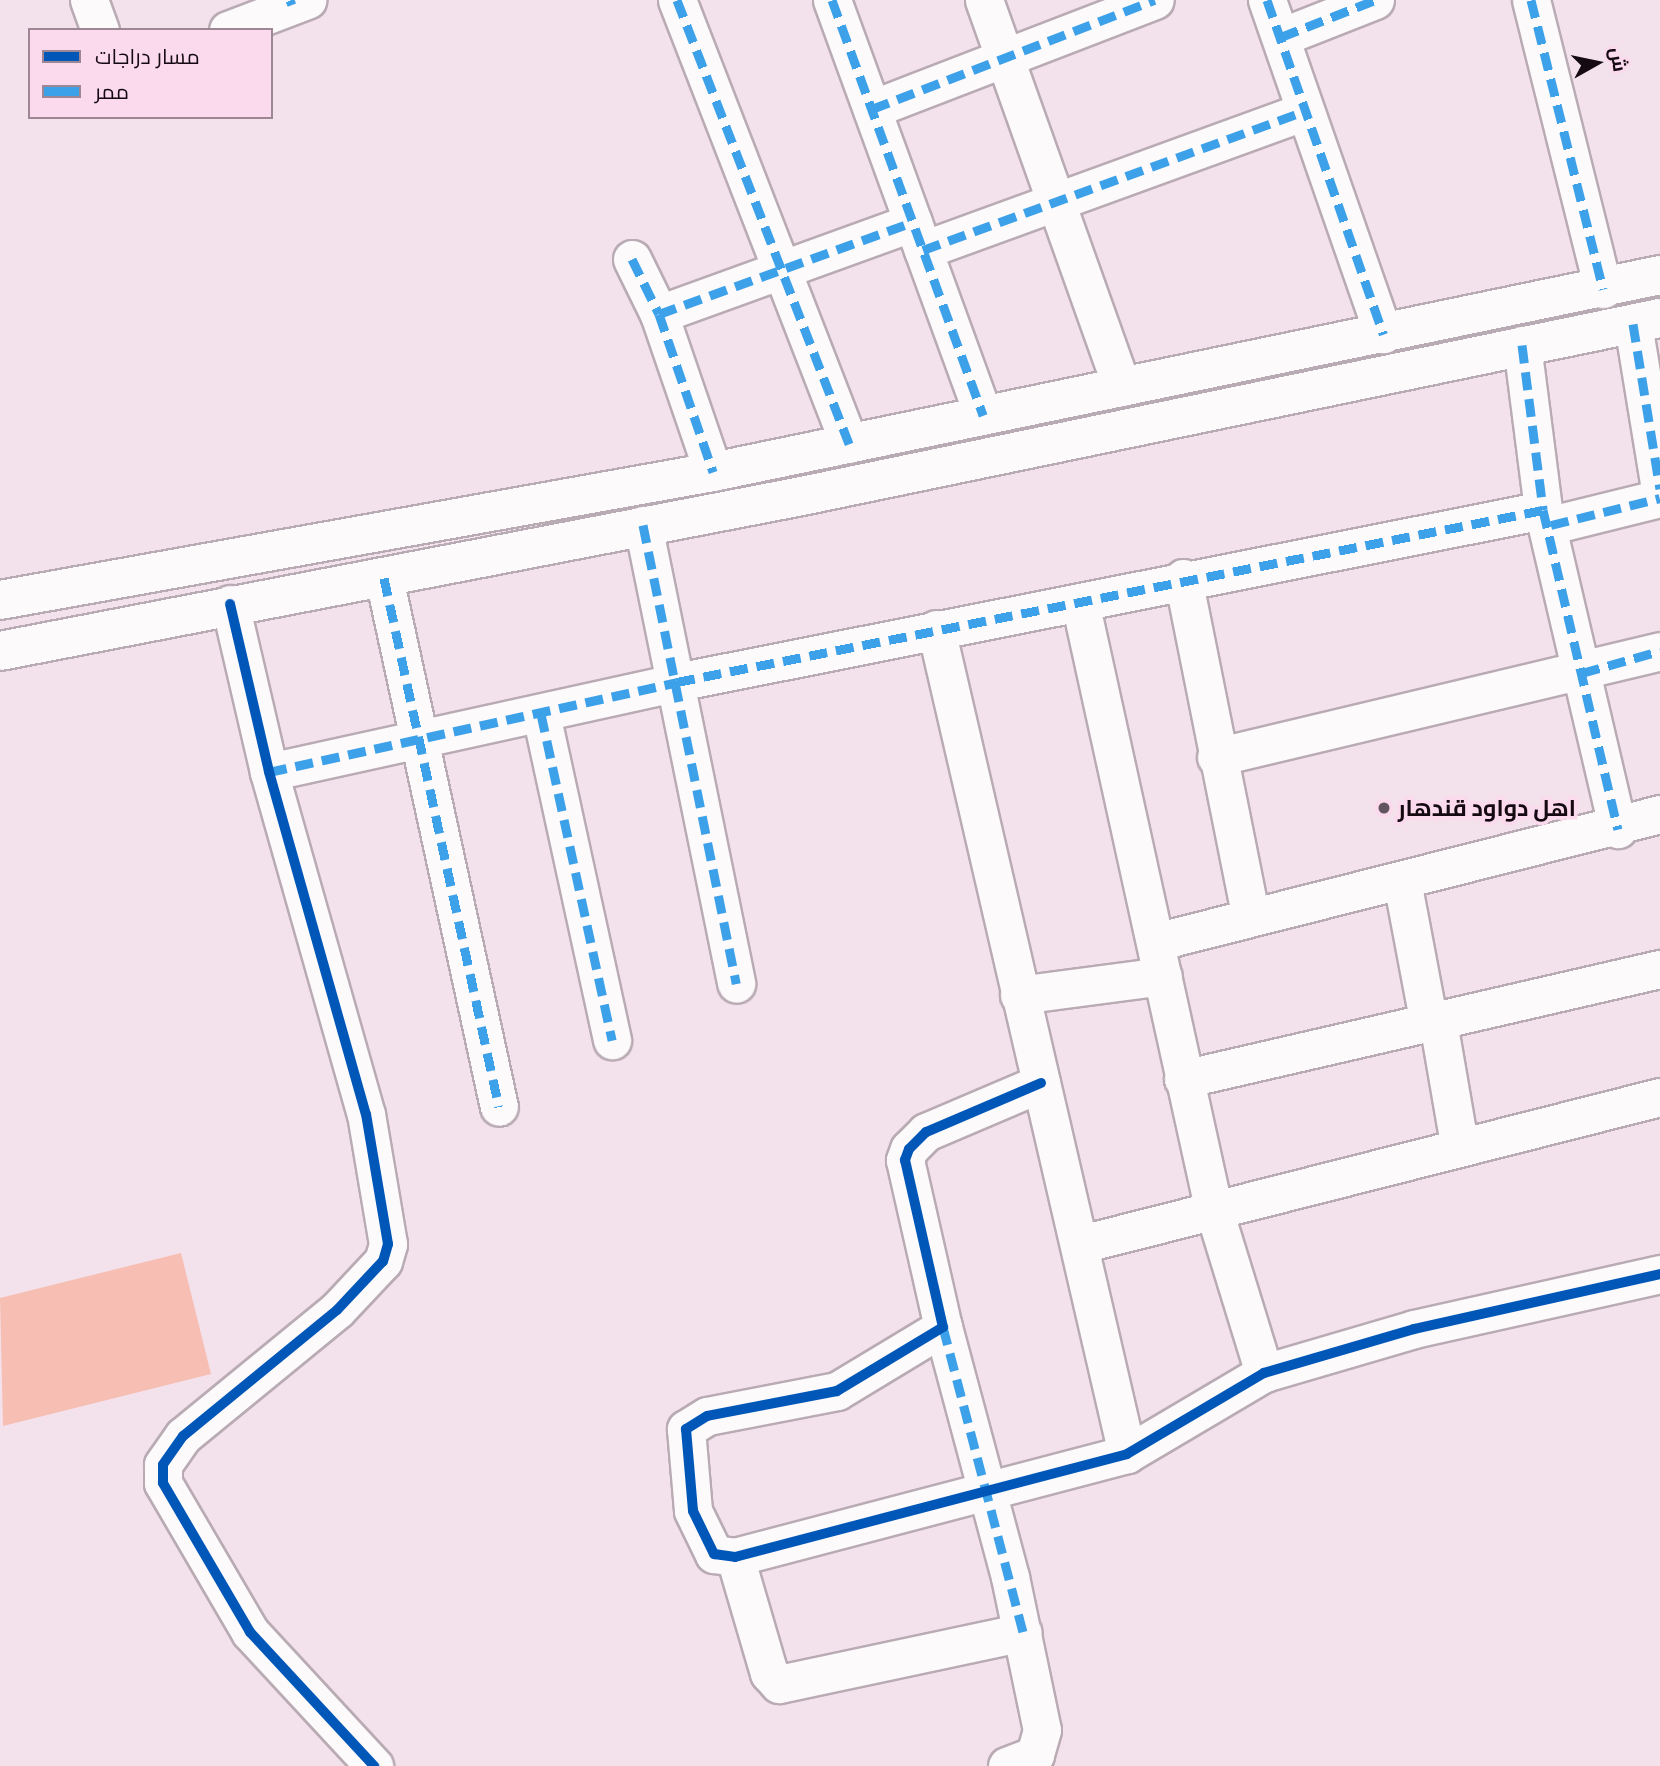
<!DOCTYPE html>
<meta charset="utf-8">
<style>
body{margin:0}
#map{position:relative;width:1660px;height:1766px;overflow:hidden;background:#f3e1eb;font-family:Poppins,Cairo,sans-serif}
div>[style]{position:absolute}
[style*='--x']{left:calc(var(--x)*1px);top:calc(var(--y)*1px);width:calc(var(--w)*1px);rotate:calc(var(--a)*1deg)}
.green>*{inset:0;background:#f7beb3}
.roads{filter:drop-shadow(2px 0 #b9abb3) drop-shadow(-2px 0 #b9abb3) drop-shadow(0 2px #b9abb3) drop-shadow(0 -2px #b9abb3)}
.minor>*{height:37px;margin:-18.5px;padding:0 18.5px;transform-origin:18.5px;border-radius:18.5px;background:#fdfafc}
.secondary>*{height:38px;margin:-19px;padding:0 19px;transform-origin:19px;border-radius:19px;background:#fdfafc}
.quiet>*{height:9px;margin-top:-4.5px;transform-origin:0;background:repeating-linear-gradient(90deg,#3da1ea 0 18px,transparent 0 27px)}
.cycleway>*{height:10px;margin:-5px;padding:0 5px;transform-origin:5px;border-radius:5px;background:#0057b8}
.dots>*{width:19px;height:19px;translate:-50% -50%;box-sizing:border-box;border:4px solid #fadaec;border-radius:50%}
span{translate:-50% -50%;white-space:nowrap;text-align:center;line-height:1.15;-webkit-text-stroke:7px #fadaec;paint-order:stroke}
.poi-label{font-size:23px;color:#150a11;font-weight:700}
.left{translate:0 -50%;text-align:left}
.legend{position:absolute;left:28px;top:28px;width:245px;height:91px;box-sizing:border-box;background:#fadaec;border:2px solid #9e8794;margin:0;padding:9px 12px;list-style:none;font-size:21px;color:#150a11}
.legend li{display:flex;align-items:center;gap:14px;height:35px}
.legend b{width:35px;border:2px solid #9e8794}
.north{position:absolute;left:1562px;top:28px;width:70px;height:70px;-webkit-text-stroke:5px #fadaec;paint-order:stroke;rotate:81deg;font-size:19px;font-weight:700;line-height:28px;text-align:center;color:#150a11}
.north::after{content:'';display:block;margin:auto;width:24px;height:32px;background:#150a11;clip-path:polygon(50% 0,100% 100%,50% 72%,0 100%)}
</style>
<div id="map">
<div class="green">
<i style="clip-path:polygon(181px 1253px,211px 1374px,3px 1426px,0 1298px)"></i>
</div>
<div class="roads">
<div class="minor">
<i style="--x:89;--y:0;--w:32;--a:70"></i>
<i style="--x:677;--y:0;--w:476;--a:68.8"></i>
<i style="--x:832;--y:0;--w:442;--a:70"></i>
<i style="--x:984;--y:0;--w:411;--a:70.4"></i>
<i style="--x:1267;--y:0;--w:354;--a:70.8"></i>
<i style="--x:1531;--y:0;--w:298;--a:76"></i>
<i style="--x:228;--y:30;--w:85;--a:-20.8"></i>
<i style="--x:1281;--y:37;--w:101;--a:-21.5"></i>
<i style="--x:872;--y:109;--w:303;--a:-21.1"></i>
<i style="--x:923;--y:250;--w:406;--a:-20"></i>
<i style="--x:632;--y:259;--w:61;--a:63.9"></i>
<i style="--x:659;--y:314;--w:167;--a:71.1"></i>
<i style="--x:659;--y:314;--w:270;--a:-19.9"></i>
<i style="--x:1633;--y:324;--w:167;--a:80.7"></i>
<i style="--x:1522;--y:345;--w:166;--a:82.7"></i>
<i style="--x:1543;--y:510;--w:328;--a:76.8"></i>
<i style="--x:643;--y:525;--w:468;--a:78.5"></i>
<i style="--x:1551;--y:525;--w:112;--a:-13.9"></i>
<i style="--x:384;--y:578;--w:541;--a:77.74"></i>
<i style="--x:1183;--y:578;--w:346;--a:78.7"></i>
<i style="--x:1080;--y:602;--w:619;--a:77.6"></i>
<i style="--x:1213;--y:1207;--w:174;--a:72.9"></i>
<i style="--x:230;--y:604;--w:172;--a:76.9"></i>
<i style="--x:269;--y:772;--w:355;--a:74.2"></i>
<i style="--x:366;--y:1114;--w:132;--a:80.4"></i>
<i style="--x:388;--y:1244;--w:18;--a:106"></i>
<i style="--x:383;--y:1261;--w:67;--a:133.2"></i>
<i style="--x:337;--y:1310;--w:199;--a:140.7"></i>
<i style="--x:183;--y:1436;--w:35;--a:125"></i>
<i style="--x:163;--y:1465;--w:18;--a:90"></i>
<i style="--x:163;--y:1483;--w:173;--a:59.7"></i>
<i style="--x:250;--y:1632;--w:183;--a:47.2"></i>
<i style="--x:936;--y:629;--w:847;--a:76.96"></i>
<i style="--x:541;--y:714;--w:334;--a:77.7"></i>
<i style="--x:1216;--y:757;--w:456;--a:-13.4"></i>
<i style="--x:269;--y:772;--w:418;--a:-12.4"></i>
<i style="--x:677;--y:682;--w:883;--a:-11.23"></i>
<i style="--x:1402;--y:881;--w:146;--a:79.3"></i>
<i style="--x:1159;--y:941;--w:517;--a:-14.22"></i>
<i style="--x:1019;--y:995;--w:145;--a:-7.5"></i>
<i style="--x:1438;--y:1022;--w:124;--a:80.2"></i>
<i style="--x:1183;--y:1079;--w:490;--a:-13"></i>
<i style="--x:1041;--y:1083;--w:125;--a:156.9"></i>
<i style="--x:926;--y:1132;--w:24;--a:135"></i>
<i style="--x:909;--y:1149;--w:12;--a:110"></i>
<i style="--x:905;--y:1160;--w:171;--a:77.2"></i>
<i style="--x:943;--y:1327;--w:124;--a:148.9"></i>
<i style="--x:837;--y:1391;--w:132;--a:169.1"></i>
<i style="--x:707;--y:1416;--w:25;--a:148"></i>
<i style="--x:686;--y:1429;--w:82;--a:85.1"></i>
<i style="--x:693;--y:1511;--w:48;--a:64"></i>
<i style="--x:714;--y:1554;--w:21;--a:8"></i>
<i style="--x:735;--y:1557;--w:405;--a:-14.7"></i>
<i style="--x:1127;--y:1454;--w:159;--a:-30.6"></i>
<i style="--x:1264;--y:1373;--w:156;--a:-16.3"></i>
<i style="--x:1414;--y:1329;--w:252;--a:-12.6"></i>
<i style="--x:1081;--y:1244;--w:597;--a:-14.25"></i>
<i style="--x:943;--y:1327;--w:259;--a:75"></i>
<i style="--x:1010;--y:1577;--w:156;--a:78.2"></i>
<i style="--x:1042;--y:1730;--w:26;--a:106"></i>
<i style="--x:1035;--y:1755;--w:30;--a:159"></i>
<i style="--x:735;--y:1557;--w:121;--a:73.7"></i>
<i style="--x:769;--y:1673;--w:15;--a:48"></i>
<i style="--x:779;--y:1684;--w:249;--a:-12"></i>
</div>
<div class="secondary">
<i style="--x:0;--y:600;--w:724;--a:-10.18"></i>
<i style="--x:713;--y:472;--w:967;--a:-11.75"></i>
<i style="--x:0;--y:651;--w:812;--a:-10.94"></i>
<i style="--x:797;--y:497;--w:881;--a:-11.72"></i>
</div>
</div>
<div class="quiet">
<i style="--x:290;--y:0;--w:5;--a:68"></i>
<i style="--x:677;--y:0;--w:476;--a:68.8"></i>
<i style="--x:832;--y:0;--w:442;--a:70"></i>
<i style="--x:1267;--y:0;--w:354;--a:70.8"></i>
<i style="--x:1531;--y:0;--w:298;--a:76"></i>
<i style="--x:1281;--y:37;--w:101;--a:-21.5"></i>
<i style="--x:872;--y:109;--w:303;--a:-21.1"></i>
<i style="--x:923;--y:250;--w:406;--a:-20"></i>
<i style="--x:632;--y:259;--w:61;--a:63.9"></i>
<i style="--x:659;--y:314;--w:167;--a:71.1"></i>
<i style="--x:659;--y:314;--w:270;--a:-19.9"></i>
<i style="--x:1633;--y:324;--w:167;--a:80.7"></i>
<i style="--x:1522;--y:345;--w:166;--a:82.7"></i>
<i style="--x:1543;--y:510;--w:328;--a:76.8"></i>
<i style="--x:643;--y:525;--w:468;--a:78.5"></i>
<i style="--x:1551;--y:525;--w:112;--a:-13.9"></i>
<i style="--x:384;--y:578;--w:541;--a:77.74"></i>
<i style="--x:1582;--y:673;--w:81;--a:-15.8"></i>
<i style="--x:541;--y:714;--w:334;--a:77.7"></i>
<i style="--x:269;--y:772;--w:418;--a:-12.4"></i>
<i style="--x:677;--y:682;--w:883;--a:-11.23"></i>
<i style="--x:943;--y:1327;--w:315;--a:75.3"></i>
</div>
<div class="cycleway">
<i style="--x:230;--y:604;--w:172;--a:76.9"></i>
<i style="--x:269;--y:772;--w:355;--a:74.2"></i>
<i style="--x:366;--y:1114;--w:132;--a:80.4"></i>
<i style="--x:388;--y:1244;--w:18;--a:106"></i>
<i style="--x:383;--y:1261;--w:67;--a:133.2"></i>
<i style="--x:337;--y:1310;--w:199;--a:140.7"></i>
<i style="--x:183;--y:1436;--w:35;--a:125"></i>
<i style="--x:163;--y:1465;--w:18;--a:90"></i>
<i style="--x:163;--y:1483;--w:173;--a:59.7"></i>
<i style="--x:250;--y:1632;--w:183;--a:47.2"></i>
<i style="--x:1041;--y:1083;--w:125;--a:156.9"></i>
<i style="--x:926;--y:1132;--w:24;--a:135"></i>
<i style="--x:909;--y:1149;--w:12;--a:110"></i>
<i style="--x:905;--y:1160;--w:171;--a:77.2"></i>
<i style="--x:943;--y:1327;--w:124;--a:148.9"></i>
<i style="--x:837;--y:1391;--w:132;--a:169.1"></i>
<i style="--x:707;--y:1416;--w:25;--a:148"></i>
<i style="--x:686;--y:1429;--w:82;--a:85.1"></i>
<i style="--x:693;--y:1511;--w:48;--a:64"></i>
<i style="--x:714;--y:1554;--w:21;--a:8"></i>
<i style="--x:735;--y:1557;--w:405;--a:-14.7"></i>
<i style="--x:1127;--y:1454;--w:159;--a:-30.6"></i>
<i style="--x:1264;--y:1373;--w:156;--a:-16.3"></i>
<i style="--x:1414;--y:1329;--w:252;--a:-12.6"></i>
</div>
<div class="dots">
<i style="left:1384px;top:808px;background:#63555d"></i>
</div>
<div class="poi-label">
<span class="left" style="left:1398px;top:808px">اهل دواود قندهار</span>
</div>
<ul class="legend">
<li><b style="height:9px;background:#0057b8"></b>مسار دراجات</li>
<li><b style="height:9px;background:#3da1ea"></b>ممر</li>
</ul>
<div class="north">ش</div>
</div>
